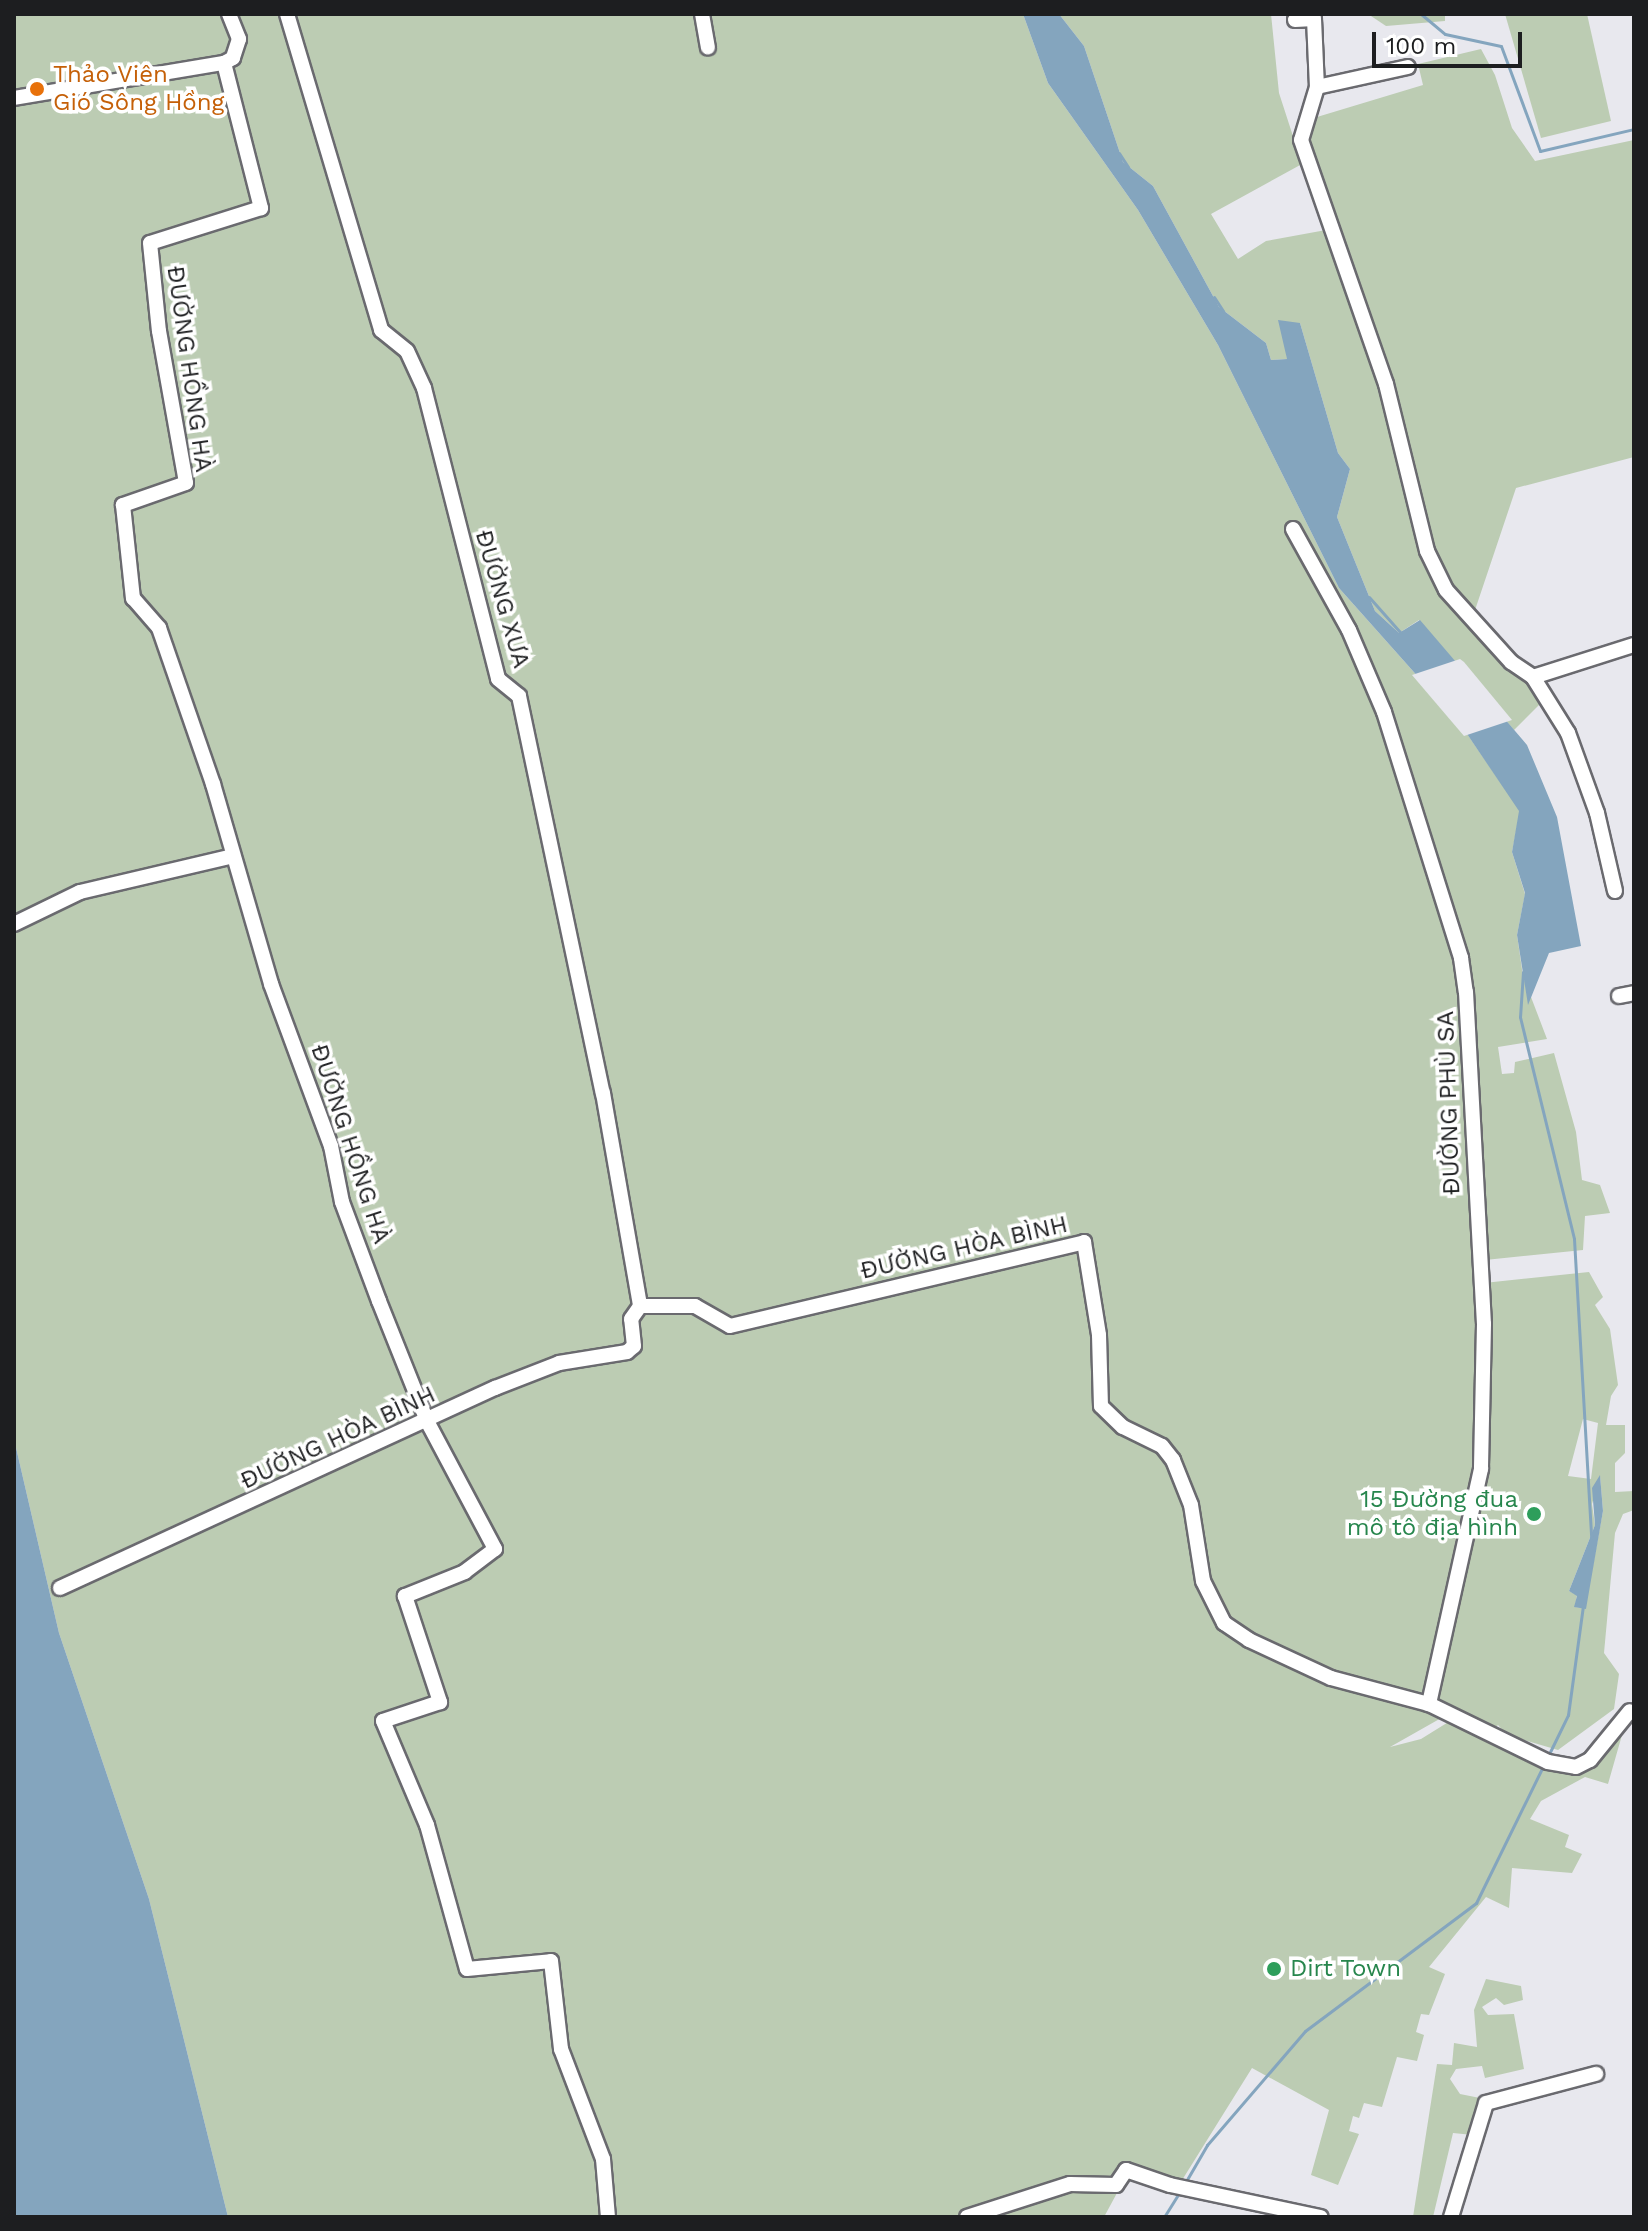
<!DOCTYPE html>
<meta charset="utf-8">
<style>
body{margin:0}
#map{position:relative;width:1648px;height:2231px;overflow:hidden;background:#e8e8ee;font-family:"Work Sans",sans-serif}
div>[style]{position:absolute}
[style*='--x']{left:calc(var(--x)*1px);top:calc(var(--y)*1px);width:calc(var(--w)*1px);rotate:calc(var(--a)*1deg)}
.green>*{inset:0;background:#bcccb3}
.water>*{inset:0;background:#84a5be}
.pier>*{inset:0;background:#e8e8ee}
.stream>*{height:3px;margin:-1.5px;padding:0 1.5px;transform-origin:1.5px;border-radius:1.5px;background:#84a5be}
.roads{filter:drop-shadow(2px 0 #6a6a6f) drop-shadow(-2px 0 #6a6a6f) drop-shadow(0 2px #6a6a6f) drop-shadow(0 -2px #6a6a6f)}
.minor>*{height:14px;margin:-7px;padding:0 7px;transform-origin:7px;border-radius:7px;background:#fff}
.dots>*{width:22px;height:22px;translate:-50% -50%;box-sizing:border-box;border:4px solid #fff;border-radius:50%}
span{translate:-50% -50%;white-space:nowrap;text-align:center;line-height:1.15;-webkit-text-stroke:7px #fff;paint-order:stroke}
.food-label{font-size:24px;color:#c56008}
.left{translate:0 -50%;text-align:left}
.street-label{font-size:24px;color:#1d1e20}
.leisure-label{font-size:24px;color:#27864d}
.right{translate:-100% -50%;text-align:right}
.frame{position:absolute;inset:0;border:16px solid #1d1e20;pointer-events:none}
.scale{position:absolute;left:1372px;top:32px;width:150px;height:36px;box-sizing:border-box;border:4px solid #1d1e20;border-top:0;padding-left:10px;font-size:24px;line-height:28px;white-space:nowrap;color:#1d1e20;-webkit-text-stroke:6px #fff;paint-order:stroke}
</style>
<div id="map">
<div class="green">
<i style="clip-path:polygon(evenodd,14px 14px,1023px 14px,1048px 83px,1138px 210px,1218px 345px,1339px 588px,1461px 725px,1520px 811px,1512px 852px,1525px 894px,1517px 935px,1523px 976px,1547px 1039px,1498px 1047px,1502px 1074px,1514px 1073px,1515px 1062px,1554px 1053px,1576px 1132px,1582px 1180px,1600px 1185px,1610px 1213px,1585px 1216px,1583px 1250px,1485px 1260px,1484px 1283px,1589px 1272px,1603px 1297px,1595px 1305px,1610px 1329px,1618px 1385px,1611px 1396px,1606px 1425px,1625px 1425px,1625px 1453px,1615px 1463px,1615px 1492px,1634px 1491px,1634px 1510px,1623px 1514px,1615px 1533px,1604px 1653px,1619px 1674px,1614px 1709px,1558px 1750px,1507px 1735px,1498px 1725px,1489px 1733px,1443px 1717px,1390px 1747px,1421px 1739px,1450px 1721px,1513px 1754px,1573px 1773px,1626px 1721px,1608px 1784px,1585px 1777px,1541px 1801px,1530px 1819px,1569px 1835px,1565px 1847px,1582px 1854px,1572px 1873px,1512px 1868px,1509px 1908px,1486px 1897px,1429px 1967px,1445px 1974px,1429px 2015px,1421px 2014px,1416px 2032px,1424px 2035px,1417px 2061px,1397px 2057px,1382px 2107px,1364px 2103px,1359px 2118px,1353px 2116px,1349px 2131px,1359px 2134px,1338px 2185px,1311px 2175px,1329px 2110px,1252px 2068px,1179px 2185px,1130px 2169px,1104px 2217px,228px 2217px,149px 1899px,59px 1633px,14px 1439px,14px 14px,1583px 1419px,1598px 1423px,1591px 1479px,1568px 1476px,1583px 1419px,14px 14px,1600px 1476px,1603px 1511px,1585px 1608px,1575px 1607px,1577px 1595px,1569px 1591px,1595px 1525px,1592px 1504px,1600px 1476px)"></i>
<i style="clip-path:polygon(1059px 14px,1271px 14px,1279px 93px,1302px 164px,1211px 214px,1238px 259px,1266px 241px,1326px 230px,1308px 144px,1317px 117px,1423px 85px,1418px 64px,1481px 49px,1495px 75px,1512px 128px,1535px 161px,1634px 140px,1634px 457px,1516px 488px,1472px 619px,1544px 700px,1514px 730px,1419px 620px,1399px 633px,1375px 611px,1337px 517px,1350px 469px,1338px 453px,1300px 323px,1286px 343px,1287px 359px,1271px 360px,1266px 343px,1219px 307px,1153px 186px,1123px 162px,1084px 46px)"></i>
<i style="clip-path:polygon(1368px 14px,1445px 14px,1445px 21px,1386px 26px)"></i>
<i style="clip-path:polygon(1505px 14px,1587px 14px,1611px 121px,1541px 138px)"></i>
<i style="clip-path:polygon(1486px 1979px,1521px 1986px,1523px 2000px,1504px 2005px,1496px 1998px,1482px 2007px,1488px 2015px,1514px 2014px,1524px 2069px,1485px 2078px,1482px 2066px,1456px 2069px,1450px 2079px,1460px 2094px,1480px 2098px,1473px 2135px,1453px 2133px,1433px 2217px,1413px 2217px,1437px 2064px,1452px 2065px,1454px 2043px,1477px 2047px,1474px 2010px)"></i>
</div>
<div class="water">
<i style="clip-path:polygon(1023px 14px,1059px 14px,1084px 46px,1123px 162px,1153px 186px,1219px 307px,1266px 343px,1271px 360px,1287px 359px,1278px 320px,1300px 323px,1338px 453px,1350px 469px,1337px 517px,1375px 611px,1399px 633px,1420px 620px,1527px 745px,1557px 817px,1581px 946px,1549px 953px,1528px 1005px,1517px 935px,1525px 893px,1512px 852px,1519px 811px,1461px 725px,1339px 588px,1218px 345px,1138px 210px,1048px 83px)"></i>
<i style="clip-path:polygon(14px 1439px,59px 1633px,149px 1899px,228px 2217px,14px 2217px)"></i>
<i style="clip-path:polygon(1600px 1475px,1603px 1511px,1586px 1609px,1574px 1607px,1577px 1596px,1569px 1591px,1595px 1525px,1592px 1488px)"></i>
</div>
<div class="pier">
<i style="clip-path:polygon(1460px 659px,1464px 662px,1512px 720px,1464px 736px,1412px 675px)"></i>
</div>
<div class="stream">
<i style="--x:1421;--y:14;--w:31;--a:40"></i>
<i style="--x:1445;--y:34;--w:57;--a:12.1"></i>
<i style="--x:1501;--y:46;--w:112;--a:69.6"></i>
<i style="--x:1540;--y:151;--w:97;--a:-13.2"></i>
<i style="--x:1119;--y:153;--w:17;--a:57"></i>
<i style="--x:1214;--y:297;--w:17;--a:57"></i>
<i style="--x:1369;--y:597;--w:48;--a:48.4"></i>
<i style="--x:1523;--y:972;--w:45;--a:93.8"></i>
<i style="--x:1520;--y:1017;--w:228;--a:76.3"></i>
<i style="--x:1574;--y:1239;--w:299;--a:86.7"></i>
<i style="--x:1548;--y:1756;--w:46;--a:-64"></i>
<i style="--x:1568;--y:1715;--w:111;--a:-82.2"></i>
<i style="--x:1185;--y:2183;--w:44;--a:-59.9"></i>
<i style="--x:1207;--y:2145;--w:150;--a:-49.3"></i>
<i style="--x:1305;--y:2031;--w:214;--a:-36.8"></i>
<i style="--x:1476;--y:1903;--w:153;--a:-63.9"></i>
<i style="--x:1164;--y:2217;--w:28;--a:-58"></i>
</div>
<div class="roads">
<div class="minor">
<i style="--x:229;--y:14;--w:27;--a:68"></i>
<i style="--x:239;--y:39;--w:20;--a:108"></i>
<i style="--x:233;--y:58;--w:10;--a:151"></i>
<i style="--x:224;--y:63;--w:150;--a:75.7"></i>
<i style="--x:261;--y:208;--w:116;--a:162.5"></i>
<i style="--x:150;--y:243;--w:88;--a:84.2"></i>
<i style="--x:159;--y:331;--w:154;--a:79.9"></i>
<i style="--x:186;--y:483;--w:67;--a:160.8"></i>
<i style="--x:123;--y:505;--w:94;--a:83.9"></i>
<i style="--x:133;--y:598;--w:40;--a:49"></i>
<i style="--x:159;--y:628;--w:165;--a:70.9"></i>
<i style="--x:213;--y:784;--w:208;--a:73.8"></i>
<i style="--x:271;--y:984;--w:173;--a:69.7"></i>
<i style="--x:331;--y:1146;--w:57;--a:78.9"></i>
<i style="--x:342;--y:1202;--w:106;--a:69.5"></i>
<i style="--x:379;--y:1301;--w:129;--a:68.2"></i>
<i style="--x:427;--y:1421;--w:145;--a:62"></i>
<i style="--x:495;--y:1549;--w:38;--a:143"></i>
<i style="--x:465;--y:1572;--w:65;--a:158.2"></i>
<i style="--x:405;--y:1596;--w:112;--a:71.7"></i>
<i style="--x:440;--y:1702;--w:60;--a:161.6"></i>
<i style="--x:383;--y:1721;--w:113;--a:67.1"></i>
<i style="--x:427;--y:1825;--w:149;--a:74.5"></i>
<i style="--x:467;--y:1969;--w:84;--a:-5.4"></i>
<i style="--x:551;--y:1961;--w:89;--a:83.5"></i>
<i style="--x:561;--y:2049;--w:118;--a:69.1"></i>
<i style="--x:603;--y:2159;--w:58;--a:85.1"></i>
<i style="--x:287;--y:14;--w:330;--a:73.4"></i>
<i style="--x:381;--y:330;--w:33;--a:39"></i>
<i style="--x:407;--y:351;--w:41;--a:65.3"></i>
<i style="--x:424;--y:388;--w:300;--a:75.7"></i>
<i style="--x:498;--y:679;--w:27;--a:39"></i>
<i style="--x:519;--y:696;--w:406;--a:78.1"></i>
<i style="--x:603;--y:1093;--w:216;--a:80.1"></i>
<i style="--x:702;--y:14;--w:34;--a:80"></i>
<i style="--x:1295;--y:20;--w:19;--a:-3"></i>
<i style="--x:1314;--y:19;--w:68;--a:87.5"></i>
<i style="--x:1317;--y:87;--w:55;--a:106.8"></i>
<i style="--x:1301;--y:140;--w:258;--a:70.8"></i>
<i style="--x:1386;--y:384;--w:172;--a:76.2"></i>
<i style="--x:1427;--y:551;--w:43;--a:64"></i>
<i style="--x:1446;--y:590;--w:97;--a:47.9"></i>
<i style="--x:1511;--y:662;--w:27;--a:34"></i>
<i style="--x:1533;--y:677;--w:66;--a:58"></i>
<i style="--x:1568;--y:733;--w:85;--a:70.1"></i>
<i style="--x:1597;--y:813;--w:80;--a:77"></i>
<i style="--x:1317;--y:87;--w:93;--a:-12.4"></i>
<i style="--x:14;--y:98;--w:213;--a:-9.5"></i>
<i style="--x:1293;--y:529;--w:115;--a:61"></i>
<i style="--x:1349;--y:630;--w:89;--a:66.9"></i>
<i style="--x:1384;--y:712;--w:258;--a:72.6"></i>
<i style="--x:1461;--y:958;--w:34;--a:82"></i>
<i style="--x:1466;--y:992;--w:332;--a:86.9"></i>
<i style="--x:1484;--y:1324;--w:145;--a:91.2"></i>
<i style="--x:1481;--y:1469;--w:241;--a:102.5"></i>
<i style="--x:1533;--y:677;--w:106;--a:-17.6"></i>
<i style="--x:14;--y:924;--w:73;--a:-25.9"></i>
<i style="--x:80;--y:892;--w:157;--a:-13.2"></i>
<i style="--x:1619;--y:996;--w:15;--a:-11"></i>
<i style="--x:60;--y:1588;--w:479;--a:-24.7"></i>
<i style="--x:495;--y:1388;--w:69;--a:-21.3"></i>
<i style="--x:559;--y:1363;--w:69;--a:-9.2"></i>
<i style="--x:627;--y:1352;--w:9;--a:-41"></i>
<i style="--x:634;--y:1346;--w:27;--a:-96"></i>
<i style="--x:631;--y:1319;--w:16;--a:-55"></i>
<i style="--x:640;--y:1306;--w:55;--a:0"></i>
<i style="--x:695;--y:1306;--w:40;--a:29.7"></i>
<i style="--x:730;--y:1326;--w:364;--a:-13.3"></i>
<i style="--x:1084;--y:1242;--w:94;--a:80.8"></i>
<i style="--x:1099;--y:1335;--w:71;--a:88.4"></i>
<i style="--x:1101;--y:1406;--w:30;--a:44"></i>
<i style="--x:1123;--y:1427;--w:43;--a:26"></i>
<i style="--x:1162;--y:1446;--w:18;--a:52"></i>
<i style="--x:1173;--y:1460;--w:48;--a:68.2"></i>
<i style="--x:1191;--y:1505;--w:77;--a:81"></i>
<i style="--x:1203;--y:1581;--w:47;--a:63.4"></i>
<i style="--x:1224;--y:1623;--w:30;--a:34"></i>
<i style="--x:1249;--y:1640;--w:90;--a:24.9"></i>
<i style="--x:1331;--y:1678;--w:101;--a:14.9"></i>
<i style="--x:1429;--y:1704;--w:132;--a:26"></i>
<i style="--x:1548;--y:1762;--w:28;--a:10"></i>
<i style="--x:1576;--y:1767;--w:16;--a:-27"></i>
<i style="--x:1590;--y:1760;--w:63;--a:-50.8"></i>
<i style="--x:967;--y:2217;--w:108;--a:-17.8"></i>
<i style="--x:1070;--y:2184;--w:46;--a:1.2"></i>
<i style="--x:1116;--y:2185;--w:18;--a:-56"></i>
<i style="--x:1126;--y:2170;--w:46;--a:18.8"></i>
<i style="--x:1170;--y:2185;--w:154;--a:12"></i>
<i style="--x:1451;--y:2217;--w:119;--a:-72.9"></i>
<i style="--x:1486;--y:2103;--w:114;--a:-14.8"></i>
</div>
</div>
<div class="dots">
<i style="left:37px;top:89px;background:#e8710a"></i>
<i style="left:1534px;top:1514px;background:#2e9e5b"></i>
<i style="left:1274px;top:1969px;background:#2e9e5b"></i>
</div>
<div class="food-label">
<span class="left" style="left:53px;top:89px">Thảo Viên<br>Gió Sông Hồng</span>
</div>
<div class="street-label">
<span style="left:189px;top:369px;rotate:82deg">ĐƯỜNG HỒNG HÀ</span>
<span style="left:502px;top:599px;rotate:74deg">ĐƯỜNG XƯA</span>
<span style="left:1449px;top:1103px;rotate:-92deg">ĐƯỜNG PHÙ SA</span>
<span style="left:350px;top:1144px;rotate:72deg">ĐƯỜNG HỒNG HÀ</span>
<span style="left:964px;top:1248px;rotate:-13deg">ĐƯỜNG HÒA BÌNH</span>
<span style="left:338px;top:1438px;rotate:-25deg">ĐƯỜNG HÒA BÌNH</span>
</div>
<div class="leisure-label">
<span class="right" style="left:1518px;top:1514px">15 Đường đua<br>mô tô địa hình</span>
<span class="left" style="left:1290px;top:1969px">Dirt Town</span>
</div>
<div class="frame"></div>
<div class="scale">100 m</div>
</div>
